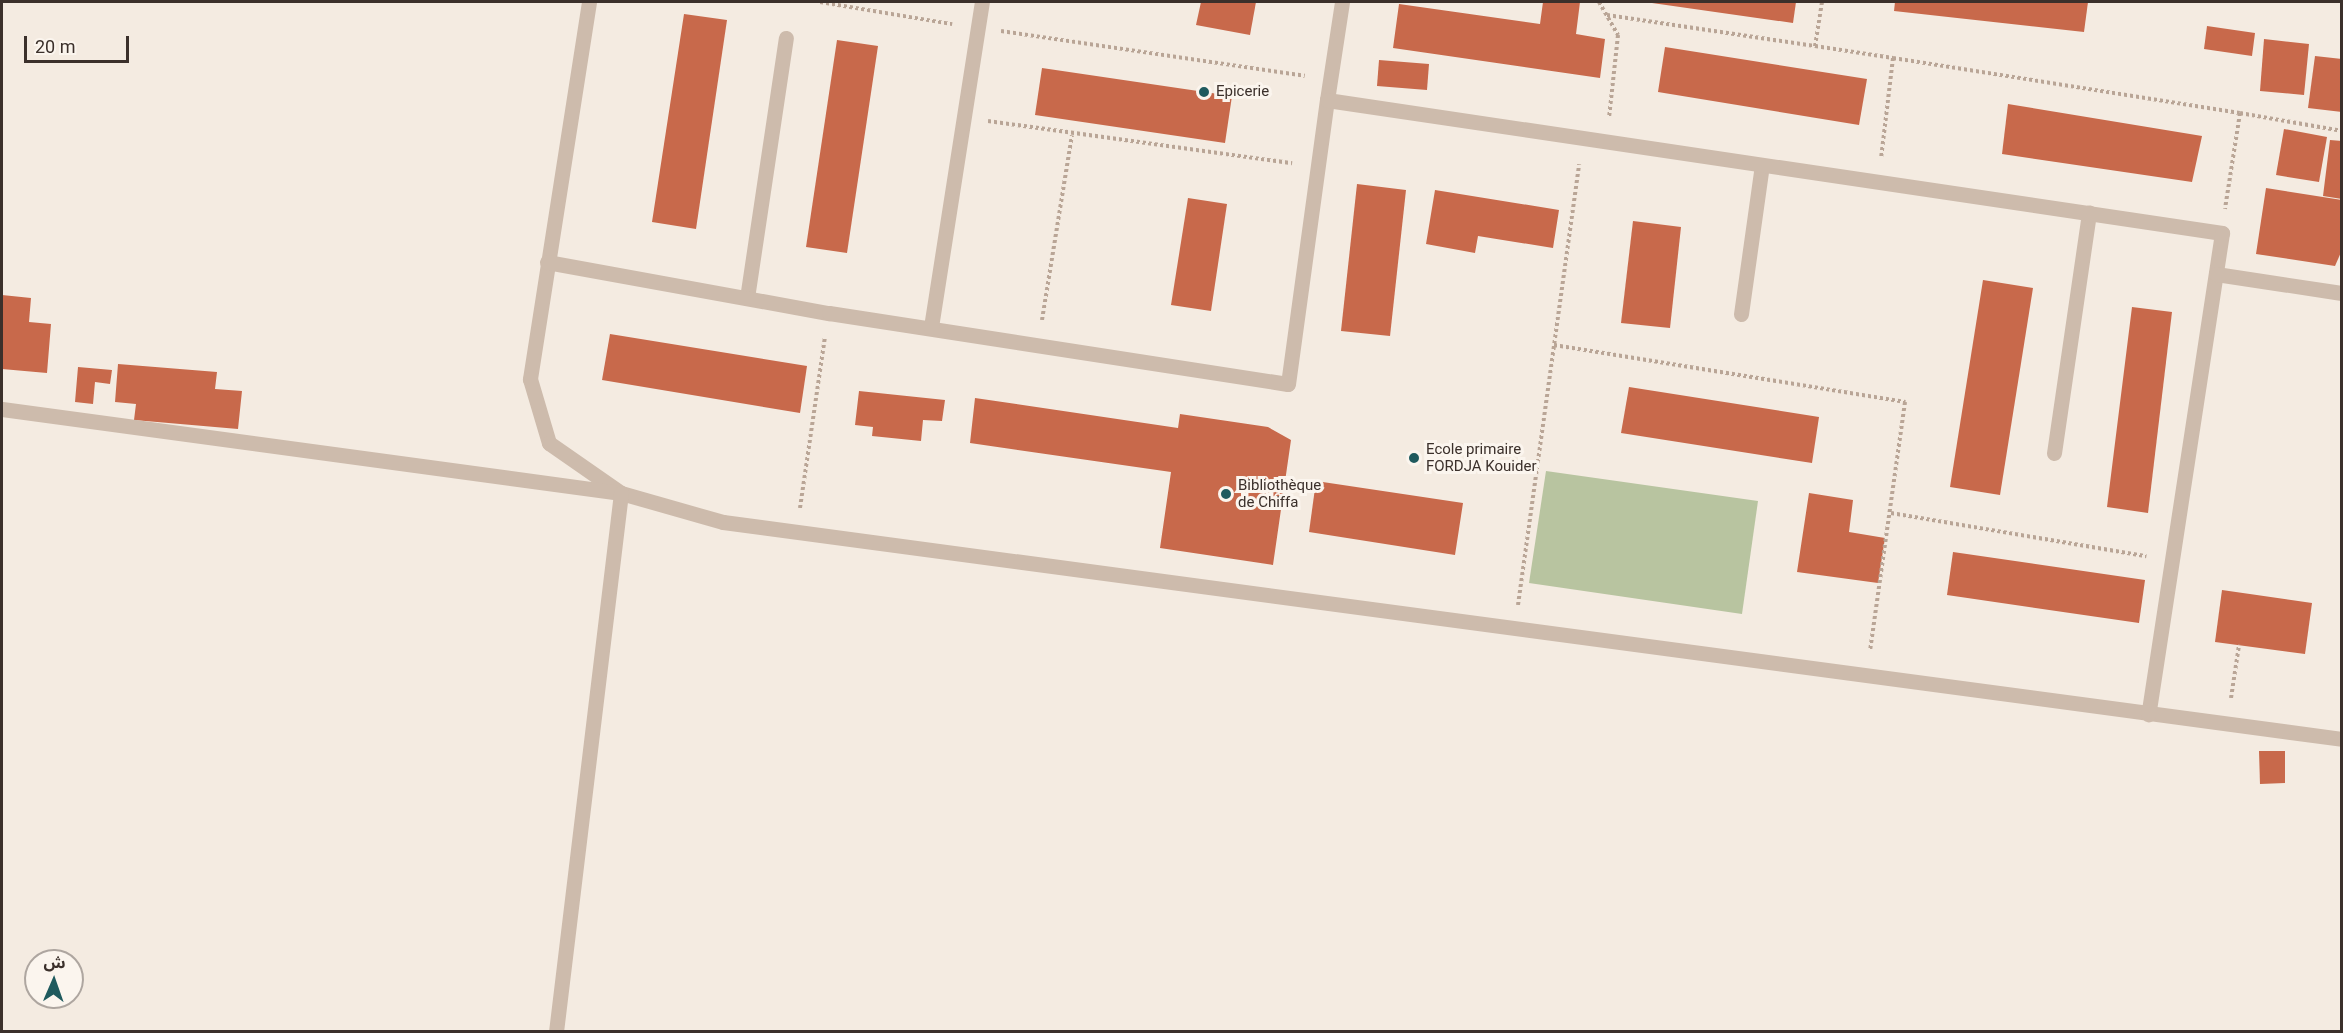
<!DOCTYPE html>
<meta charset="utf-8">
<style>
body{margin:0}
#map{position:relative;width:2343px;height:1033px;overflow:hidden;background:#f4ebe1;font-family:Roboto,"Noto Sans Arabic",sans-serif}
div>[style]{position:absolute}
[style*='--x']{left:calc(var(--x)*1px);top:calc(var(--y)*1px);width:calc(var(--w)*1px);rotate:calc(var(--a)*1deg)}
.green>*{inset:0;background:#b8c4a0}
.building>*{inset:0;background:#c8694b}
.path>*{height:4px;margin-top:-2px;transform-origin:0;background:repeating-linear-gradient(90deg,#b9a596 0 3px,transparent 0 6px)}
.service>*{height:15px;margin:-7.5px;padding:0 7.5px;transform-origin:7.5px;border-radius:7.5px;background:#cdbbac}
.minor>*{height:15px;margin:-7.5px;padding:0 7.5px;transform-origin:7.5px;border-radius:7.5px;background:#cdbbac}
.dots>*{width:16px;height:16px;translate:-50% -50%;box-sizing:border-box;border:3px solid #fbf5ee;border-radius:50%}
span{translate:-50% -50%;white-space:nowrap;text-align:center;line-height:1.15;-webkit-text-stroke:6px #fbf5ee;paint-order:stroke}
.poi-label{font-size:15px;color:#3b302b}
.left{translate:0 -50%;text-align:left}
.frame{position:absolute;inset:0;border:3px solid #3b302b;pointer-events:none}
.north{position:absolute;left:24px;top:949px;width:60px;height:60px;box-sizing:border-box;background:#fbf5ee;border:2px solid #aea6a0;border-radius:50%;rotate:2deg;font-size:16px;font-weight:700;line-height:24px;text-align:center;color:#3b302b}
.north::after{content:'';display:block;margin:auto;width:21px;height:27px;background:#1f5a5e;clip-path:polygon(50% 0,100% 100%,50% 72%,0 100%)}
.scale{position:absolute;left:24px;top:36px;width:105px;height:27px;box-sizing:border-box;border:3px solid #3b302b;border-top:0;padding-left:8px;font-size:18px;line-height:21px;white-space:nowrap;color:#3b302b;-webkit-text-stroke:4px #fbf5ee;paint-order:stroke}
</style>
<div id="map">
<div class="green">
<i style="clip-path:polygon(1546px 471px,1758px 501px,1742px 614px,1529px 583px)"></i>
</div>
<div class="building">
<i style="clip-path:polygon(1201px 2px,1256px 2px,1250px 35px,1196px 25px)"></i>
<i style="clip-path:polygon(1543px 2px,1580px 2px,1576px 34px,1605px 39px,1600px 78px,1393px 48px,1399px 4px,1540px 24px)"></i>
<i style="clip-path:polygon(1645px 2px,1796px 2px,1793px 23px)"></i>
<i style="clip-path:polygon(1895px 2px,2088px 2px,2084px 32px,1894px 11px)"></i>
<i style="clip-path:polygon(684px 14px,727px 20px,696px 229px,652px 222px)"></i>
<i style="clip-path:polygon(2207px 26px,2255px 33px,2252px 56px,2204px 49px)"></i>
<i style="clip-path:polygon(2264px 39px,2309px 44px,2304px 95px,2260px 91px)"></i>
<i style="clip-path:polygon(837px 40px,878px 46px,847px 253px,806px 247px)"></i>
<i style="clip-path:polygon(1665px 47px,1867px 79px,1859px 125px,1658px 92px)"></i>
<i style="clip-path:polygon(2315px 56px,2342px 59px,2342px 112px,2308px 108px)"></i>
<i style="clip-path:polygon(1379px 60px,1429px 64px,1427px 90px,1377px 86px)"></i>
<i style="clip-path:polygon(1042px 68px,1232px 96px,1225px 143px,1035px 115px)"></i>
<i style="clip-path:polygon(2008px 104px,2202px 136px,2192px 182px,2002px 154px)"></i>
<i style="clip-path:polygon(2284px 129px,2327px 137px,2319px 182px,2276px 175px)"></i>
<i style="clip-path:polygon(2330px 140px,2342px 141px,2342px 199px,2323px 196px)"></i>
<i style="clip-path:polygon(1357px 184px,1406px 190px,1390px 336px,1341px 331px)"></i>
<i style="clip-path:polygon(2266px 188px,2342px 200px,2342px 250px,2335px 266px,2256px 254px)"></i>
<i style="clip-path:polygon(1435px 190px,1559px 210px,1553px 248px,1478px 236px,1475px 253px,1426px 244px)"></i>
<i style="clip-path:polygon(1188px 198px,1227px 204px,1211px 311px,1171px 305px)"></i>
<i style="clip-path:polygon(1633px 221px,1681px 227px,1670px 328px,1621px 323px)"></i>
<i style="clip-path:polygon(1983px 280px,2033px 288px,2000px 495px,1950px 487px)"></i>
<i style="clip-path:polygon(2px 295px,31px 298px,29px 322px,51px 324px,47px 373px,2px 369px)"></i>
<i style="clip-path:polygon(2132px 307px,2172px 312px,2148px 513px,2107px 507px)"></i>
<i style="clip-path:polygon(610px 334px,807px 366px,800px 413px,602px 380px)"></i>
<i style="clip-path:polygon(118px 364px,217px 372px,215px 389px,242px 391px,238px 429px,134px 420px,136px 404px,115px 402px)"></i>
<i style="clip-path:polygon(78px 367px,112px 370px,110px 384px,95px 382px,93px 404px,75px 402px)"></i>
<i style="clip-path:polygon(1629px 387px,1819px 417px,1812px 463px,1621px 433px)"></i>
<i style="clip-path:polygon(859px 391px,945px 400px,942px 421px,923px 420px,921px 441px,872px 436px,873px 427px,855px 425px)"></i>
<i style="clip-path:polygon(975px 398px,1178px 428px,1180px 414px,1268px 427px,1291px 440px,1273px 565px,1160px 548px,1171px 472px,970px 443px)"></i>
<i style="clip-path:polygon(1316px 481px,1463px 503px,1455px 555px,1309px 532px)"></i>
<i style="clip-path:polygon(1809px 493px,1853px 500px,1849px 532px,1885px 538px,1878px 583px,1797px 572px)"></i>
<i style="clip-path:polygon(1953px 552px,2145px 580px,2139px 623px,1947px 595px)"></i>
<i style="clip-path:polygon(2222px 590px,2312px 603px,2305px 654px,2215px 642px)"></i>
<i style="clip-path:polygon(2259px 751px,2285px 751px,2285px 783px,2260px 784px)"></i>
</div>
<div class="path">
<i style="--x:820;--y:2;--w:134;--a:9.5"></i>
<i style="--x:1599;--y:2;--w:38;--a:60"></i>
<i style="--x:1618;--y:35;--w:83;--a:96.2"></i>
<i style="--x:1822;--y:2;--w:45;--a:99"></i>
<i style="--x:1815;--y:46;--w:79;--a:8.7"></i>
<i style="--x:1893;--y:58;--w:101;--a:96.8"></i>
<i style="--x:1607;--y:15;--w:210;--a:8.5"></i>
<i style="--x:1001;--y:31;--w:307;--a:8.4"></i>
<i style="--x:1893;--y:58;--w:351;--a:9"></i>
<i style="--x:2240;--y:113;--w:97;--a:98.9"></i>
<i style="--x:2240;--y:113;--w:104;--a:10"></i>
<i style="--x:988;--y:121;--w:307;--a:7.9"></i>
<i style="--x:1042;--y:320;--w:187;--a:-80.8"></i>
<i style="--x:1554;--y:345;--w:356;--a:9.2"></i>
<i style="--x:1905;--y:402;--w:251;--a:98"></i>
<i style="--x:800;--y:508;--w:173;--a:-81.7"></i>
<i style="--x:1891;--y:513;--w:259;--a:9.6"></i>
<i style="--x:1518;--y:605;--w:445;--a:-82.1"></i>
<i style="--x:2231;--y:698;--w:54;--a:-81.4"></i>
</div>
<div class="service">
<i style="--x:747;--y:298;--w:263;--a:-81.5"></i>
<i style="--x:1741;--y:314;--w:150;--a:-82"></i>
<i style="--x:2054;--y:453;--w:243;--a:-81.7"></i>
</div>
<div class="minor">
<i style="--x:589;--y:2;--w:382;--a:98.9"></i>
<i style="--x:530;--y:379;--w:67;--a:73.5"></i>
<i style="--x:549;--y:443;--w:88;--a:34.8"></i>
<i style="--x:621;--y:493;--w:106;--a:15.9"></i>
<i style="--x:723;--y:522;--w:1633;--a:7.63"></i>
<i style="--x:1327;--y:100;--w:99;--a:-81.3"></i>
<i style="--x:547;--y:262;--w:287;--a:10.3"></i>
<i style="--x:829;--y:313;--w:464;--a:8.8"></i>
<i style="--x:1288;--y:384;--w:287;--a:-82.2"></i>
<i style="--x:1327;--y:100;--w:905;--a:8.45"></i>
<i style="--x:2222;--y:233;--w:487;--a:98.7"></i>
<i style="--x:2216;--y:274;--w:127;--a:8.6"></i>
<i style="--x:931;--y:327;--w:329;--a:-81.1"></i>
<i style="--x:2;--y:409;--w:625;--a:7.73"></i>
<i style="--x:621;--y:493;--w:543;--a:96.88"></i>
</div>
<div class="dots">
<i style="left:1204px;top:92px;background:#1f5a5e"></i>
<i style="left:1414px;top:458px;background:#1f5a5e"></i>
<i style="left:1226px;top:494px;background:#1f5a5e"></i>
</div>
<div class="poi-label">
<span class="left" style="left:1216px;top:92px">Epicerie</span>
<span class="left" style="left:1426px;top:458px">Ecole primaire<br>FORDJA Kouider</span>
<span class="left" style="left:1238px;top:494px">Bibliothèque<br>de Chiffa</span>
</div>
<div class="frame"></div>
<div class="north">ش</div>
<div class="scale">20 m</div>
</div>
